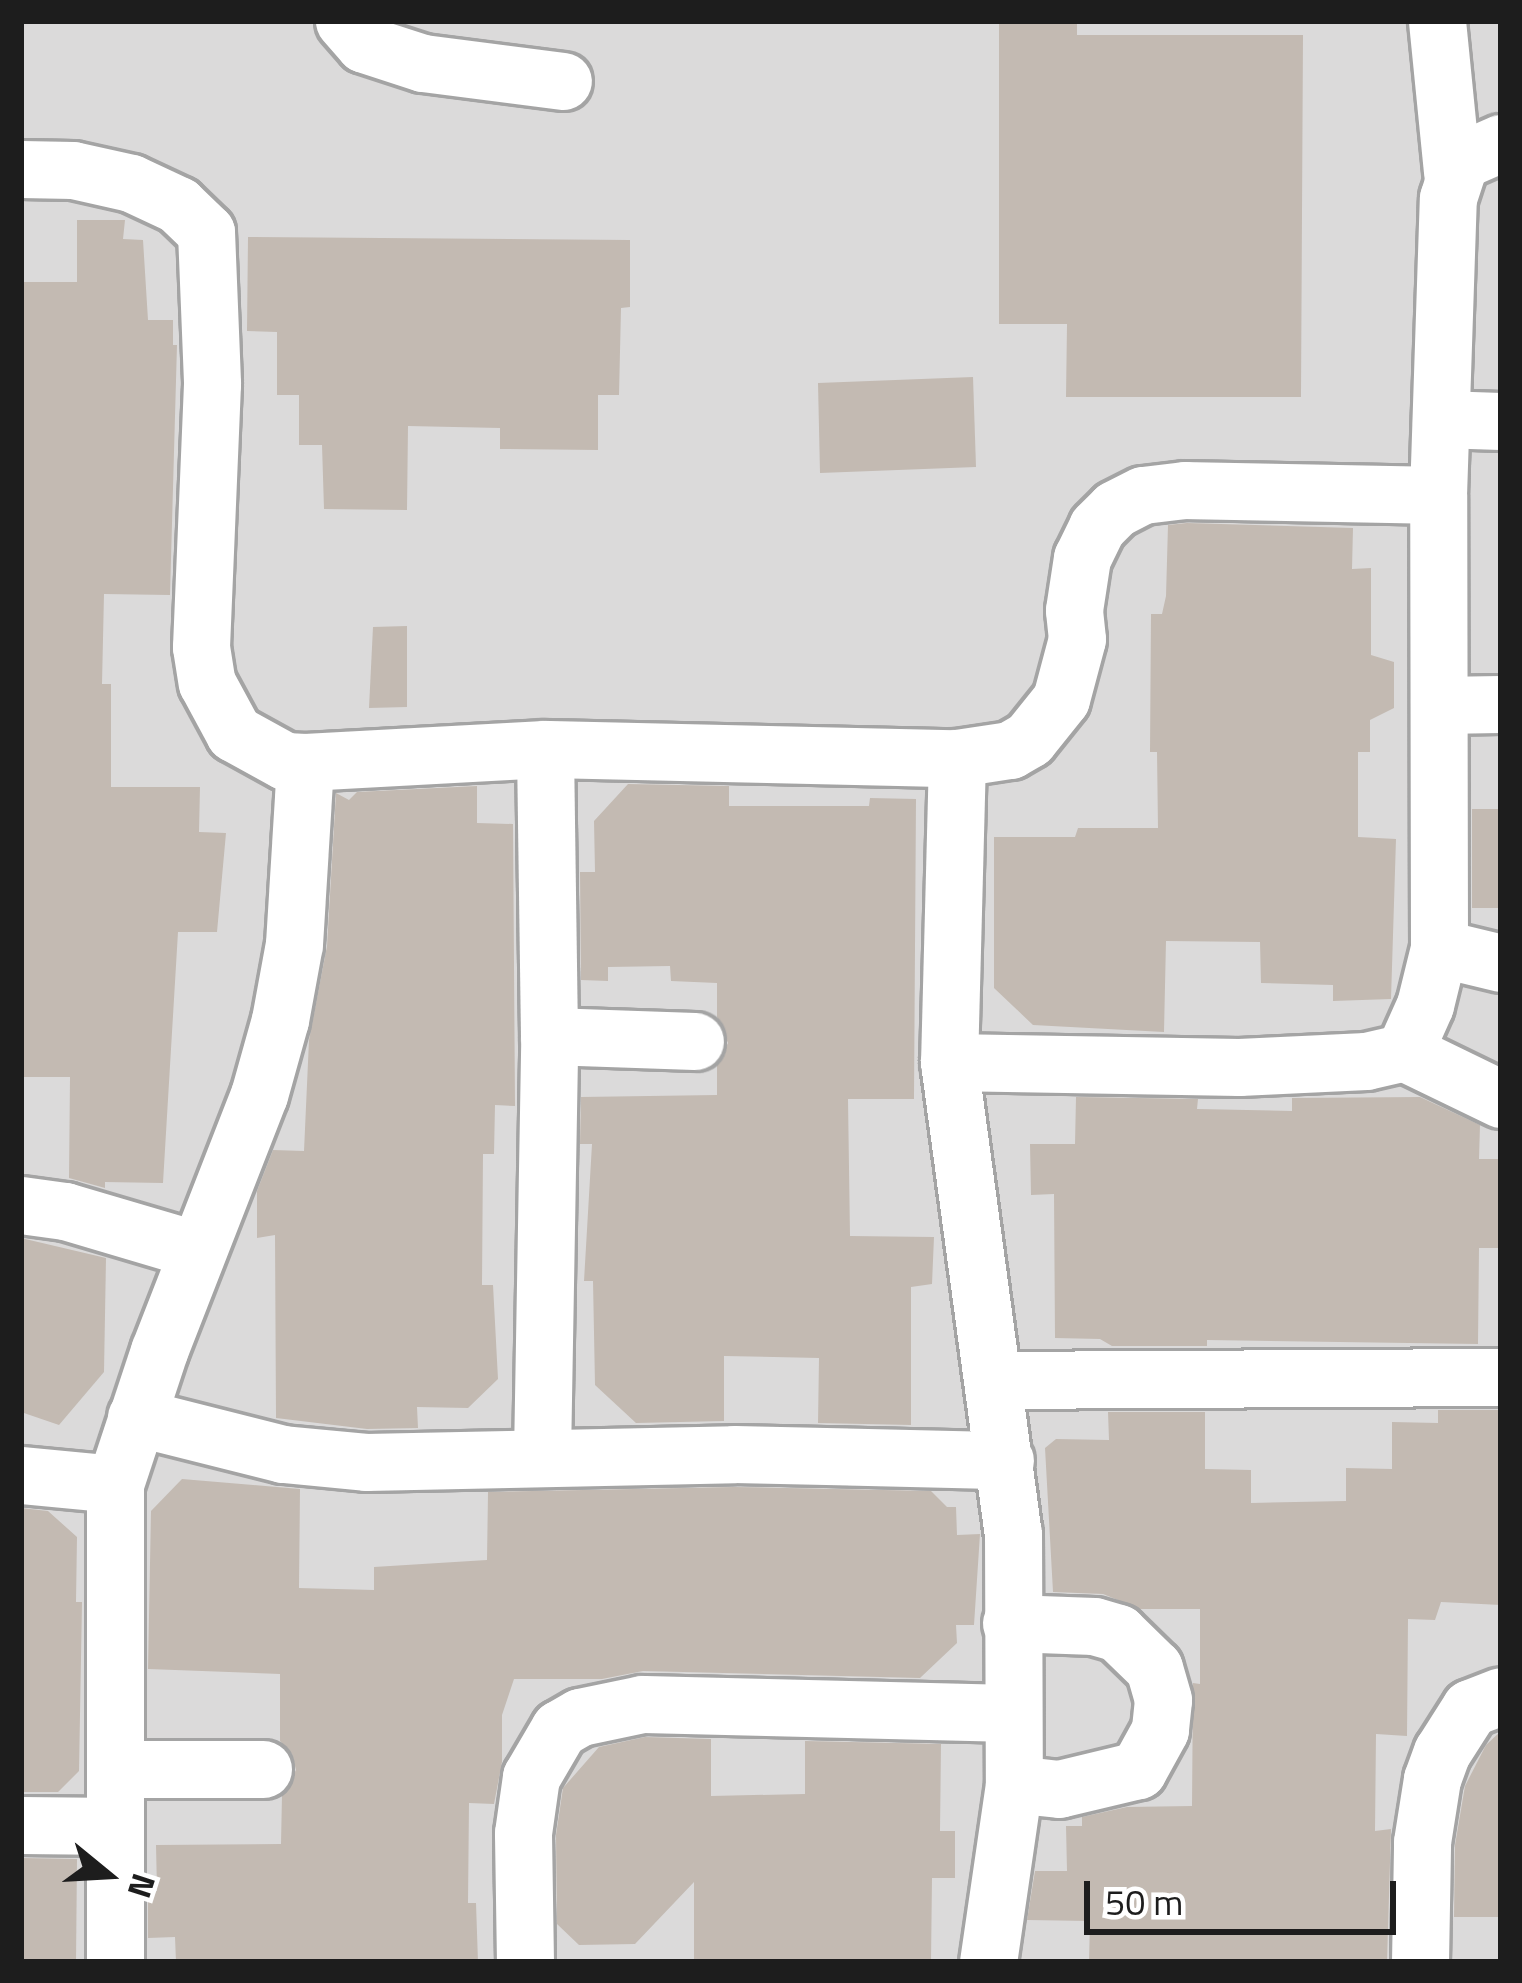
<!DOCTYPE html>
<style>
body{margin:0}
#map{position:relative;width:1522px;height:1983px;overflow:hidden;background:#eeebe2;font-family:"Titillium Web",sans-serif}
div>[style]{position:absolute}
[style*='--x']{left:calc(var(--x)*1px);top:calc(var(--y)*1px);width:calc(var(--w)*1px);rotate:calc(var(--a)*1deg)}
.residential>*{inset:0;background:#dbdada}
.building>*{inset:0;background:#c3bab2}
.roads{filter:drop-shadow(3px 0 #a4a4a4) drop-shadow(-3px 0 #a4a4a4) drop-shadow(0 3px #a4a4a4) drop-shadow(0 -3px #a4a4a4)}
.minor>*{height:57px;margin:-28.5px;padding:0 28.5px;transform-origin:28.5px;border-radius:28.5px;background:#fff}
span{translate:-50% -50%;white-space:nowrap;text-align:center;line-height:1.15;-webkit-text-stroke:10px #fff;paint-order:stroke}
.frame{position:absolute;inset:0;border:24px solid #1d1d1d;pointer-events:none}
.north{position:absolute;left:48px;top:1815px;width:120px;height:120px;-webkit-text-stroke:9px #fff;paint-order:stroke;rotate:108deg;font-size:33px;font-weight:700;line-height:48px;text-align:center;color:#1d1d1d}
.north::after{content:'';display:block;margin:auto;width:42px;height:54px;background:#1d1d1d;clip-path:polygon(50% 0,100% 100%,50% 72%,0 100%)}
.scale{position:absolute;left:1084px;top:1881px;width:312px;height:54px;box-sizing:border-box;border:6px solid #1d1d1d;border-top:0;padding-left:15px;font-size:36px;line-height:42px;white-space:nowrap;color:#1d1d1d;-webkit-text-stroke:9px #fff;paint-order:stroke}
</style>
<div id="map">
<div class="residential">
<i style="clip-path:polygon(21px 21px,1501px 21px,1501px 1962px,21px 1962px)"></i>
</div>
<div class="building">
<i style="clip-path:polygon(999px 21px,1077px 21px,1077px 35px,1303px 35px,1301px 397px,1066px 397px,1067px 324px,999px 324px)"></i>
<i style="clip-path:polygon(77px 220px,125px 220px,123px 239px,143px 240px,148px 320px,173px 320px,173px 345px,177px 345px,170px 595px,104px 594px,102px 684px,111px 684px,111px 787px,200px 787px,199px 832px,226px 833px,217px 932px,178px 932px,163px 1183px,105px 1182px,105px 1188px,69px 1178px,70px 1077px,24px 1077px,21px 993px,21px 282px,77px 282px)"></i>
<i style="clip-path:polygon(248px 237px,630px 240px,630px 307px,621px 308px,619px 395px,598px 395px,598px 450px,500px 449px,500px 428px,408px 426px,407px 510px,324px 509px,322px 445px,299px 445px,299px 395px,277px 395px,277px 332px,247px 331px)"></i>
<i style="clip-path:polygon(973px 377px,976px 467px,820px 473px,818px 383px)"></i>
<i style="clip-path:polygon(1187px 523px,1353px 528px,1352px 569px,1371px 568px,1371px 655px,1394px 662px,1394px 708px,1370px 720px,1370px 752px,1358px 752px,1358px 837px,1396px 839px,1391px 999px,1333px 1001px,1333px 985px,1261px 983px,1260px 942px,1166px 941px,1164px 1032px,1033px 1025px,994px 988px,994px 837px,1075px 837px,1078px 828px,1158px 828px,1157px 752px,1150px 752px,1151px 614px,1162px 614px,1166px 596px,1168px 525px)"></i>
<i style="clip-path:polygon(407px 626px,407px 707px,369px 708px,373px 627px)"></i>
<i style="clip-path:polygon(628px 784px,729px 786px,729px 806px,869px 806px,870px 798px,916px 799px,914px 1099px,848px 1099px,850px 1236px,934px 1237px,932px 1284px,911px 1287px,911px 1425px,818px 1423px,819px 1358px,724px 1356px,724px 1421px,636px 1423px,595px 1385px,593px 1281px,584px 1281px,592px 1144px,580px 1144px,581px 1097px,717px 1095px,717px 1064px,728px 1043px,717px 1017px,717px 983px,671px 981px,670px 966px,608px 967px,608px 981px,581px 980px,580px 872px,595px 872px,594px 821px)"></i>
<i style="clip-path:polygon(477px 786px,477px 823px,513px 824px,515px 1106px,495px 1105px,494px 1154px,483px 1154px,482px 1285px,493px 1285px,498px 1379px,468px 1408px,417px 1407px,418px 1428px,367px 1429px,276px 1418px,275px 1235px,257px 1238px,257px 1191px,273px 1150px,304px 1151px,309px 1040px,327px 946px,336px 793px,349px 800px,357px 792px)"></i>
<i style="clip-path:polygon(1472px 809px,1501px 809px,1501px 908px,1472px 908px)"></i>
<i style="clip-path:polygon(1076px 1097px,1198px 1099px,1197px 1109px,1292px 1111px,1292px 1098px,1420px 1097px,1480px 1125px,1479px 1159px,1501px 1159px,1501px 1248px,1479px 1248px,1478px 1344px,1207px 1340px,1207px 1346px,1112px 1346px,1100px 1339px,1055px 1338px,1054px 1194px,1031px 1195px,1030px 1144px,1075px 1144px)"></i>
<i style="clip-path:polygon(21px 1238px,106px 1258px,104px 1372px,59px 1425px,21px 1412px)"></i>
<i style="clip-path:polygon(1438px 1410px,1501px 1410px,1501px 1605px,1441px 1602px,1435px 1620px,1408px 1619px,1407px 1736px,1376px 1734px,1375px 1831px,1391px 1829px,1387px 1962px,1089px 1962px,1090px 1921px,1027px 1920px,1035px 1871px,1067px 1871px,1066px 1826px,1082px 1826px,1082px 1817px,1127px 1807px,1192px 1806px,1193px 1683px,1200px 1684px,1200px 1609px,1140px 1609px,1103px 1594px,1053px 1592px,1045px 1448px,1056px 1439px,1109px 1440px,1108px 1412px,1205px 1412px,1205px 1469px,1251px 1470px,1251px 1503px,1346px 1501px,1346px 1468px,1392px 1469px,1392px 1422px,1438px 1423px)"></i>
<i style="clip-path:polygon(182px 1479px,300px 1489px,299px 1588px,374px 1590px,374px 1567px,487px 1560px,488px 1492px,734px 1487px,931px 1491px,947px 1507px,956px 1507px,957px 1535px,980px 1534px,974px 1625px,956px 1625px,957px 1643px,920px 1678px,643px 1671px,602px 1679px,514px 1679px,502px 1715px,502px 1762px,494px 1804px,469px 1803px,468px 1903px,476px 1903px,478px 1962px,176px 1962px,175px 1937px,148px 1938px,148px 1891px,157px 1891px,156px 1845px,281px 1844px,282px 1795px,296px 1770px,292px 1754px,280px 1741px,280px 1674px,148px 1669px,151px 1511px)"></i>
<i style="clip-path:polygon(21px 1508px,48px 1511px,77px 1537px,76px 1602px,82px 1602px,79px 1771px,58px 1792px,21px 1792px)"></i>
<i style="clip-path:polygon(1501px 1731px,1501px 1917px,1454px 1917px,1455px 1845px,1465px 1786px,1486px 1745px)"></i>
<i style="clip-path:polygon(645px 1737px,711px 1739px,711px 1796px,805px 1794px,805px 1741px,941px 1744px,940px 1831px,955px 1831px,955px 1878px,932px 1878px,931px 1962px,694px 1962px,694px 1882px,635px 1944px,579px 1945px,557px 1924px,556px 1835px,563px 1788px,599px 1747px)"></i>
<i style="clip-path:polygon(21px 1858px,77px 1859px,76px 1962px,21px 1962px)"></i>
</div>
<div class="roads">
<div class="minor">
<i style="--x:344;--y:21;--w:30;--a:49"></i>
<i style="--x:364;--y:44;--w:62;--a:17.9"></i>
<i style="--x:423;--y:63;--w:141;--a:7.3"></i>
<i style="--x:1437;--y:21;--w:152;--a:84.3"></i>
<i style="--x:21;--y:169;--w:52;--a:1.1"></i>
<i style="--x:73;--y:170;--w:59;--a:12.6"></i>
<i style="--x:131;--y:183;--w:52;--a:25.1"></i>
<i style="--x:178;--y:205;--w:39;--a:44"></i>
<i style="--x:206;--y:232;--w:152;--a:87.7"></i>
<i style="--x:212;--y:384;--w:263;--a:92.4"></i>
<i style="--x:201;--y:647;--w:36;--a:81"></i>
<i style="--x:207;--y:683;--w:57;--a:61.6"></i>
<i style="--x:234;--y:733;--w:58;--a:28.8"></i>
<i style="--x:285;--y:761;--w:20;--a:3"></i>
<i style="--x:305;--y:762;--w:240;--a:-3.1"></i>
<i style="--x:545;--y:749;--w:412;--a:1.3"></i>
<i style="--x:957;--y:758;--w:304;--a:91.5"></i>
<i style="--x:949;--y:1062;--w:475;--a:82.3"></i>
<i style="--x:1013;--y:1533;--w:251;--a:89.8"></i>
<i style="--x:1014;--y:1784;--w:180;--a:98.3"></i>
<i style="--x:1441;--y:419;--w:60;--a:1.9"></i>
<i style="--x:1439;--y:705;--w:62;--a:-0.9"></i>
<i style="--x:957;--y:758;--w:54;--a:-8.6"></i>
<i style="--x:1010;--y:750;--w:22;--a:-30"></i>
<i style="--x:1029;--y:739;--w:51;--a:-51.3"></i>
<i style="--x:1061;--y:699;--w:62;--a:-75.1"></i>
<i style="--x:1077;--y:639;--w:29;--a:-96"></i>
<i style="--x:1074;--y:610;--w:53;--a:-81.3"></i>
<i style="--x:1082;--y:558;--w:34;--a:-64"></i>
<i style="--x:1097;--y:527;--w:25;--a:-45"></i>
<i style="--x:1115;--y:509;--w:31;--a:-27"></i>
<i style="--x:1143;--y:495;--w:42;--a:-6.8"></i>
<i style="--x:1185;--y:490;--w:253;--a:1.1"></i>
<i style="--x:1439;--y:948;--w:64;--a:13.6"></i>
<i style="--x:549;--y:1036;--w:146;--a:2"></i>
<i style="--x:1404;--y:1052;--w:108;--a:25.9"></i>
<i style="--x:949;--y:1062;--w:290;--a:1"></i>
<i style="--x:1239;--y:1067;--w:127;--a:-2.7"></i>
<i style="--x:1366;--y:1061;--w:39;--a:-13"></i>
<i style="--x:1404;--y:1052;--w:51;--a:-65.9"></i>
<i style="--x:1425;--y:1005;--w:59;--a:-76.2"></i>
<i style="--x:1439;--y:948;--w:453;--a:-90.1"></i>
<i style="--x:1438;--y:495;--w:297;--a:-88.1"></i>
<i style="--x:1448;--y:198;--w:39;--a:-72"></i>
<i style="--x:1460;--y:161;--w:45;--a:-23.7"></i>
<i style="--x:21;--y:1205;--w:44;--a:7.8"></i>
<i style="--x:65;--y:1211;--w:138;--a:16.5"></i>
<i style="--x:993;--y:1380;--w:508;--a:-0.34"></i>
<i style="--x:136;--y:1417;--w:152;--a:14.1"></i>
<i style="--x:283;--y:1454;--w:83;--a:5.5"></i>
<i style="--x:366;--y:1462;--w:368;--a:-1.2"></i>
<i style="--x:734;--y:1454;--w:271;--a:1.3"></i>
<i style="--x:542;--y:1456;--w:420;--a:-89"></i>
<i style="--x:549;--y:1036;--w:287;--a:-90.8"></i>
<i style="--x:21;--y:1475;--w:94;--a:5.5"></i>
<i style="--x:1011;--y:1623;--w:83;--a:2.1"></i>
<i style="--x:1094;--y:1626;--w:25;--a:16"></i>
<i style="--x:1118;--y:1633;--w:50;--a:44.2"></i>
<i style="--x:1154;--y:1668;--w:33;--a:74"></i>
<i style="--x:1163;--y:1700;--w:30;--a:96"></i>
<i style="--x:1160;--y:1730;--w:46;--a:118.8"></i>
<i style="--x:1138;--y:1770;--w:81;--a:166.5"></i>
<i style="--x:1059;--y:1789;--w:45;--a:-173.7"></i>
<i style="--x:115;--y:1769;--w:148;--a:0"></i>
<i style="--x:21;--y:1825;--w:93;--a:0.6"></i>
<i style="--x:115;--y:1962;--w:478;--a:-90"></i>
<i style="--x:115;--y:1484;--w:140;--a:-71.7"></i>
<i style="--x:159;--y:1351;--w:275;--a:-68.7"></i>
<i style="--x:259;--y:1095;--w:78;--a:-74.4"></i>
<i style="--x:280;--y:1020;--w:77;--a:-79.6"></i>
<i style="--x:294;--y:944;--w:182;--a:-86.5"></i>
<i style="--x:525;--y:1962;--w:129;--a:-90.9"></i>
<i style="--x:523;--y:1833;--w:57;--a:-81.9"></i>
<i style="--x:531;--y:1777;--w:56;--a:-59.7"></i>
<i style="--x:559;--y:1729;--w:24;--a:-30"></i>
<i style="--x:580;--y:1717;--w:63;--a:-11.8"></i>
<i style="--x:642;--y:1704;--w:371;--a:1.4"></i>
<i style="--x:1420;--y:1962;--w:120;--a:-89"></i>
<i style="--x:1422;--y:1842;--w:64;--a:-81"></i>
<i style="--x:1432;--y:1779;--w:29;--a:-70"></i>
<i style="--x:1442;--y:1752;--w:52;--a:-57.5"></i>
<i style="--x:1470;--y:1708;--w:33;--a:-21"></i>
</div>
</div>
<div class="frame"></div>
<div class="north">N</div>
<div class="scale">50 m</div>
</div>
